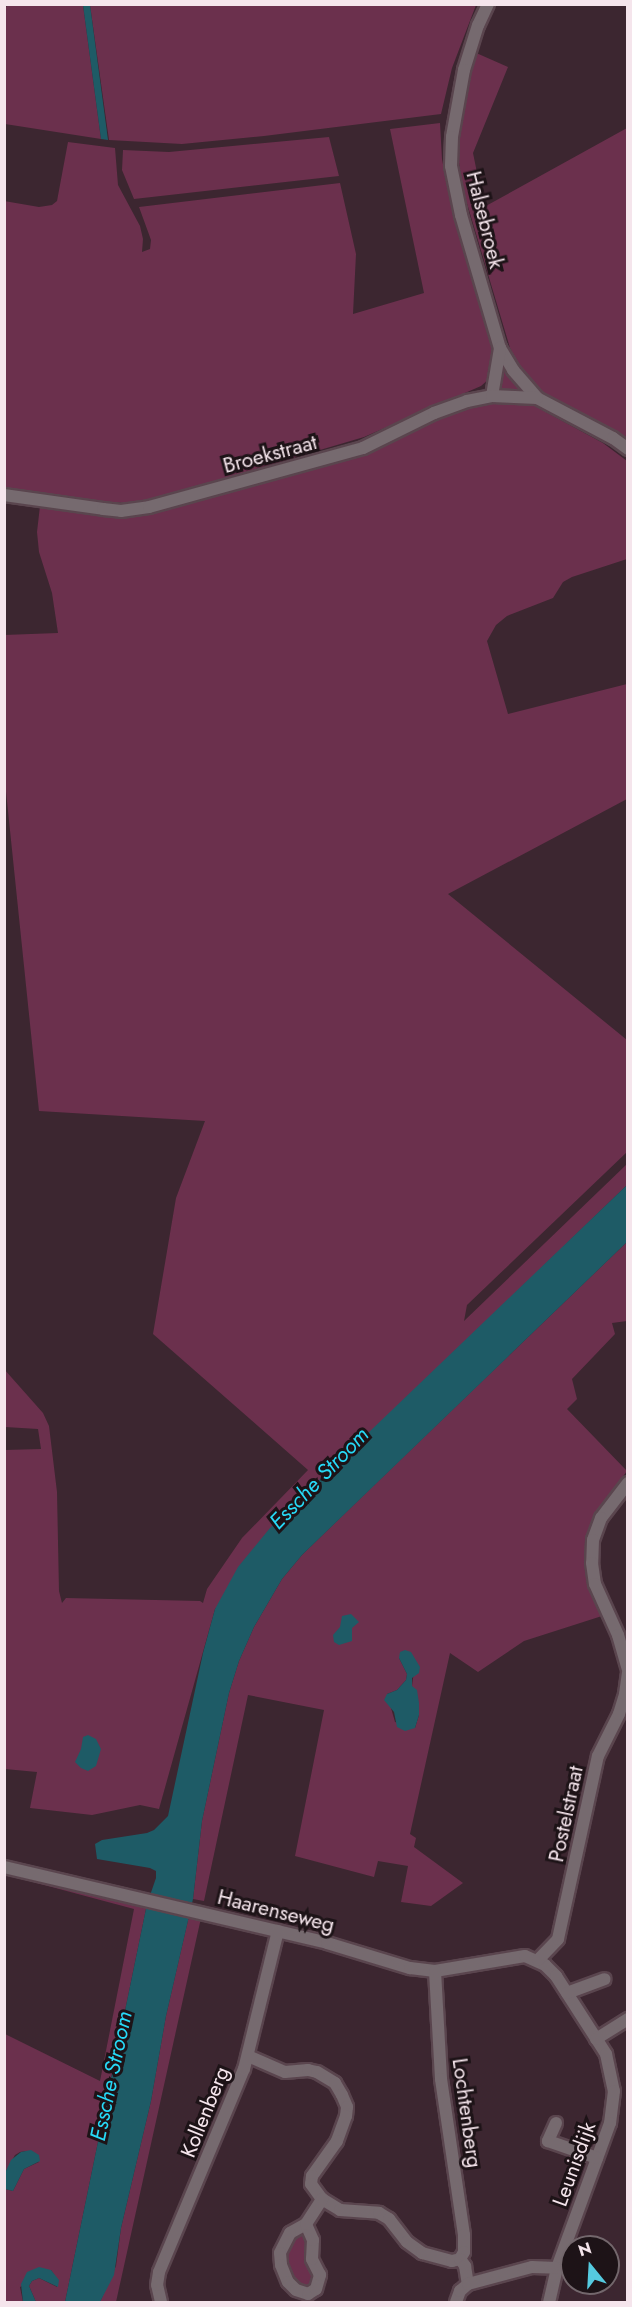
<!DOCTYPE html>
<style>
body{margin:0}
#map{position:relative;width:632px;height:2307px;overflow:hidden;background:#3c2630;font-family:Jost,sans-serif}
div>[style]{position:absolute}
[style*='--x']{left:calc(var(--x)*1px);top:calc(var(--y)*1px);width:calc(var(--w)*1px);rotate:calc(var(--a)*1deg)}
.green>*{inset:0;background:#6b304d}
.water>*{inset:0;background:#1e5b66}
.roads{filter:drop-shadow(2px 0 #5a454e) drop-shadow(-2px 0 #5a454e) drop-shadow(0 2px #5a454e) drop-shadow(0 -2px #5a454e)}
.minor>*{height:12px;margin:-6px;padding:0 6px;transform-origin:6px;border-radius:6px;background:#766a6f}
span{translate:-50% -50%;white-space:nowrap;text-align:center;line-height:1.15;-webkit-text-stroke:6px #1d1317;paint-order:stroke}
.street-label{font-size:21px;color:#f5e5ec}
.water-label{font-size:22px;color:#27d9f6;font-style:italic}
.frame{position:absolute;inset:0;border:6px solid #f5e5ec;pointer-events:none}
.north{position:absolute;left:560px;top:2235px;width:60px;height:60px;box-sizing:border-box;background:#1d1317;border:2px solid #73676c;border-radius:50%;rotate:342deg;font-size:16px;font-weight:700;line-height:24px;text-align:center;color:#f5e5ec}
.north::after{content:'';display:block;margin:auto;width:21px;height:27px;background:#55cadf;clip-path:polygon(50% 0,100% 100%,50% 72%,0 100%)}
</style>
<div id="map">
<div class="green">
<i style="clip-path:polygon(9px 4px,83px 5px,101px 139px,5px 124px,5px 8px)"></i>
<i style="clip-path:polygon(90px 5px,476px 5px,452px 68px,441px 114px,264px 136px,182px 144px,109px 140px)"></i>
<i style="clip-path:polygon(474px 52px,508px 67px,473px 153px,484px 207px,627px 128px,627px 440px,543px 395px,519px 366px,510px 348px,463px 190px,458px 156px,460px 110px)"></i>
<i style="clip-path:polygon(440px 123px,442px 159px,448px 191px,493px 353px,490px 378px,481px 386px,364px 437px,137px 504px,60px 498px,5px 489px,4px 201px,39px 207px,52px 205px,57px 201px,68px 142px,115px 148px,118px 185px,140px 226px,143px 239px,142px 252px,150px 249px,151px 240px,139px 207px,340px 183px,356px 254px,353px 314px,424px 293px,390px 129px)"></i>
<i style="clip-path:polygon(329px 137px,339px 176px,134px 199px,122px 170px,123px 150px,169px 152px)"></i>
<i style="clip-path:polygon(503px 364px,526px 392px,500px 392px,498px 390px)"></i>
<i style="clip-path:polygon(492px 402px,531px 404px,603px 443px,627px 461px,627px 559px,572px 577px,563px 582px,553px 598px,507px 616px,496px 625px,487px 641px,508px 714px,627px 684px,627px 799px,448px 894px,627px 1040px,627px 1152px,467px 1305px,464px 1321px,627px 1164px,627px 1185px,474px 1333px,215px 1609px,159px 1809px,140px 1805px,92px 1815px,30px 1808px,37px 1772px,5px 1769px,5px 1450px,41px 1449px,38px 1429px,5px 1427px,4px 1369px,43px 1413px,49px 1426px,57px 1492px,59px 1591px,62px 1603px,66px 1598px,200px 1601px,203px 1603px,207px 1589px,242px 1538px,308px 1470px,153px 1334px,176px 1198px,205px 1121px,39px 1111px,5px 782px,4px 635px,58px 633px,52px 593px,39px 552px,37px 532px,40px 506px,128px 518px,293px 471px,464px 406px)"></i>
<i style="clip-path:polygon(evenodd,627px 1242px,627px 1321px,612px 1323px,615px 1334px,572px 1379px,577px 1399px,567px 1409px,627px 1471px,594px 1516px,586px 1541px,589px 1584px,602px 1616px,524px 1641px,478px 1672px,450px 1653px,410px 1834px,416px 1838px,414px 1847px,463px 1883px,431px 1906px,401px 1902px,408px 1866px,378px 1861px,374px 1877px,295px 1856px,324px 1710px,248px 1695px,204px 1901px,193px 1899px,202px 1821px,229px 1693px,239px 1661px,254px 1627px,282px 1579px,302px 1555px,366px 1493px,627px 1242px,413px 1657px,415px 1663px,412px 1686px,419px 1715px,415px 1728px,395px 1722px,387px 1694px,397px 1690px,406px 1680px,407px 1674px,399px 1658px,413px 1657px)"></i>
<i style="clip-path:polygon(18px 1878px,44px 1880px,147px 1904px,65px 2302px,36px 2302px,29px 2286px,32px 2281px,39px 2278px,57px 2287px,57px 2279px,51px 2270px,20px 2287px,23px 2302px,5px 2302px,5px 2189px,13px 2191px,24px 2169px,39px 2162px,26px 2151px,20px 2152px,15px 2155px,5px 2173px,5px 2034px,100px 2081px,134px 1909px)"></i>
<i style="clip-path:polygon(189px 1916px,201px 1918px,116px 2302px,100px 2302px,116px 2266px,121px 2228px,151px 2101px,166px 2016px)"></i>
<i style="clip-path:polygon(300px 2231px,306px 2233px,308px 2265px,313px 2274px,313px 2287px,301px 2288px,287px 2274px,285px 2250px)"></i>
</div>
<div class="water">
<i style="clip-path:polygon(83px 5px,90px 5px,108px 140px,101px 139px)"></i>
<i style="clip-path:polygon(627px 1185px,627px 1242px,302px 1555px,282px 1579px,254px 1627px,239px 1661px,229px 1693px,202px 1821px,193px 1899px,166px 2016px,151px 2101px,121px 2228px,114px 2275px,100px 2302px,65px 2302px,147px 1904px,156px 1878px,156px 1871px,150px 1868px,97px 1859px,95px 1844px,102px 1840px,147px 1833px,154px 1830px,168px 1816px,203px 1653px,215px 1609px,238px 1567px,270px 1528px,319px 1480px)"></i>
<i style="clip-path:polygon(351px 1614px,359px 1622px,352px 1628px,352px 1641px,339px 1645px,334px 1642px,333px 1635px,340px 1627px,342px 1616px)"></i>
<i style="clip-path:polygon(405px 1650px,411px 1652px,420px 1667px,419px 1673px,412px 1678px,412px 1686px,417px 1690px,419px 1703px,419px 1715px,415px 1728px,405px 1731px,397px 1727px,394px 1712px,384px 1700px,387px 1694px,397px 1690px,406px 1680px,407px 1674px,399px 1658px,400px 1652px)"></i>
<i style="clip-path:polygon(88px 1735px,96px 1739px,101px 1749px,96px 1766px,88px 1771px,81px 1768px,75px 1762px,81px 1749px,83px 1737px)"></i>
<i style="clip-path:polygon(31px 2150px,39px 2155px,40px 2161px,24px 2169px,13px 2191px,5px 2189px,5px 2173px,11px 2160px,21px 2152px)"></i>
<i style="clip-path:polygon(39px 2267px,51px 2270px,59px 2280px,58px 2287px,39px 2278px,32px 2281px,29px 2286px,36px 2302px,23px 2302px,21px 2284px,27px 2272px)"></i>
</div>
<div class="roads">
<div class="minor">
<i style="--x:488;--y:4;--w:23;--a:115"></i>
<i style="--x:478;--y:25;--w:47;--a:107.3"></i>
<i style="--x:464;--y:70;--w:68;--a:100.2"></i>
<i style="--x:452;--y:137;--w:29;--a:92"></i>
<i style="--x:451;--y:166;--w:50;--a:78.5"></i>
<i style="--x:461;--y:215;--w:139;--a:73.7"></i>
<i style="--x:500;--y:348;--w:26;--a:59"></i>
<i style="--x:513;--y:370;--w:37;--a:49"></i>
<i style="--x:537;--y:398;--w:86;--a:27.8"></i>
<i style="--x:613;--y:438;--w:19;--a:36"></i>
<i style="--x:492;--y:396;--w:49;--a:-80.5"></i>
<i style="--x:4;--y:495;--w:100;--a:8"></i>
<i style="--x:103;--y:509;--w:18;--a:6"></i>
<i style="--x:121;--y:511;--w:28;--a:-8"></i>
<i style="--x:149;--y:507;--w:222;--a:-15.4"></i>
<i style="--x:363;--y:448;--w:79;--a:-26.2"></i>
<i style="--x:434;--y:413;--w:35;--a:-20"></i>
<i style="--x:467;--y:401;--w:25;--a:-11"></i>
<i style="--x:492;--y:396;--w:45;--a:2.5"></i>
<i style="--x:628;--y:1483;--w:44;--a:127.6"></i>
<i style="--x:601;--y:1518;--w:23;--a:110"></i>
<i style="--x:593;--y:1540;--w:23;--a:92"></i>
<i style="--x:592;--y:1563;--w:21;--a:82"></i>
<i style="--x:595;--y:1584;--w:56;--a:65.7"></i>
<i style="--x:618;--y:1635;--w:36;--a:74"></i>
<i style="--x:4;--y:1867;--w:332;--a:13.2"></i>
<i style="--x:327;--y:1943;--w:87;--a:16.8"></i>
<i style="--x:410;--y:1968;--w:25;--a:7"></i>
<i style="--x:435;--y:1971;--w:91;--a:-9.5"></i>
<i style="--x:525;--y:1956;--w:22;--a:24"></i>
<i style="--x:545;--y:1965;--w:16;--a:45"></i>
<i style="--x:556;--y:1976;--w:93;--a:57.3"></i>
<i style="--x:606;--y:2054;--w:38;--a:78"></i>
<i style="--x:614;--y:2091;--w:32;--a:97"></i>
<i style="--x:610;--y:2123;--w:154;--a:110.1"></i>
<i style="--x:557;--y:2268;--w:35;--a:103"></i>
<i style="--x:538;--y:1960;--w:29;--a:-46"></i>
<i style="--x:558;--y:1939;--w:187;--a:-77.7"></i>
<i style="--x:598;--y:1756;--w:47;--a:-63.4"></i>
<i style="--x:619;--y:1714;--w:21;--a:-73"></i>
<i style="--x:625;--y:1694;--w:21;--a:-82"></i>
<i style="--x:435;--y:1971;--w:108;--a:86.8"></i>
<i style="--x:441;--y:2079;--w:158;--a:81.6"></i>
<i style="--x:464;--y:2235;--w:17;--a:90"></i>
<i style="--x:464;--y:2252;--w:8;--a:120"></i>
<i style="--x:567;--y:1993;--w:40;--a:-20.2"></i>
<i style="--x:596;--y:2039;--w:38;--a:-32"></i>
<i style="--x:248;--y:2056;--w:40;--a:23.4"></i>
<i style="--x:285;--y:2072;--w:23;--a:-5"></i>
<i style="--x:308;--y:2070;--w:9;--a:13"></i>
<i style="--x:317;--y:2072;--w:21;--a:31"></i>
<i style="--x:335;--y:2083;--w:14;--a:60"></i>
<i style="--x:342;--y:2095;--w:13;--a:67"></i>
<i style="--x:347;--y:2107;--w:9;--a:96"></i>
<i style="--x:346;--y:2116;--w:27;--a:110"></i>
<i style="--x:337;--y:2141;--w:43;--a:125.5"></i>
<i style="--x:312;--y:2176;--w:8;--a:97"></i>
<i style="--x:311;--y:2184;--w:19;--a:54"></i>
<i style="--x:322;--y:2199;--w:21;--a:31"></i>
<i style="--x:340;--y:2210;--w:39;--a:4"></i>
<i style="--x:379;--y:2213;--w:12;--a:31"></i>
<i style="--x:389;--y:2219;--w:29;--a:52"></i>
<i style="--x:407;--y:2242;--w:19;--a:36"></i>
<i style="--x:422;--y:2253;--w:31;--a:15"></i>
<i style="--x:452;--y:2261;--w:8;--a:-14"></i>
<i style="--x:556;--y:2123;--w:20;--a:114"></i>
<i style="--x:548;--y:2141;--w:52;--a:19.1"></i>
<i style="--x:306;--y:2224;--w:18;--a:151"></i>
<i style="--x:290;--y:2233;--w:22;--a:117"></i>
<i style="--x:280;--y:2253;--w:12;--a:85"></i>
<i style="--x:281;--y:2265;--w:18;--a:68"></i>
<i style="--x:288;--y:2282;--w:11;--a:45"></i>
<i style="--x:296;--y:2290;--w:13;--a:18"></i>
<i style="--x:308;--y:2294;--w:9;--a:-32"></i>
<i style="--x:316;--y:2289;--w:15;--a:-74"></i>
<i style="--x:320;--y:2275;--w:18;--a:-117"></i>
<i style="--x:312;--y:2259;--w:19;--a:-87"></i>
<i style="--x:313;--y:2240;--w:17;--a:-114"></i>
<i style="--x:306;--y:2224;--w:30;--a:-57"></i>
<i style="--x:460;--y:2259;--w:9;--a:54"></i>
<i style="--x:465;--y:2266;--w:18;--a:81"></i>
<i style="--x:161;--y:2302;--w:17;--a:-103"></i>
<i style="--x:157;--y:2285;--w:13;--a:-81"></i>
<i style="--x:159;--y:2272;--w:220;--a:-67.3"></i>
<i style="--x:244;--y:2069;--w:142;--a:-76.2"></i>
<i style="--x:456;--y:2302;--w:12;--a:-70"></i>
<i style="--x:460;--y:2291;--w:11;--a:-41"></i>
<i style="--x:468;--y:2284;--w:66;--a:-14.9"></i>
<i style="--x:532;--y:2267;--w:25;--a:2"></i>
</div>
</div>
<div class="street-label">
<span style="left:485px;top:220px;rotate:76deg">Halsebroek</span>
<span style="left:270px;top:454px;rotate:-15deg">Broekstraat</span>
<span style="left:566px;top:1814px;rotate:-78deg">Postelstraat</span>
<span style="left:276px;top:1911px;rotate:14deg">Haarenseweg</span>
<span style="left:205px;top:2112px;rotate:-68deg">Kollenberg</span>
<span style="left:467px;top:2113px;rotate:82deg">Lochtenberg</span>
<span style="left:574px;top:2164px;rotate:-70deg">Leunisdijk</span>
</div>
<div class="water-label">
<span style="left:319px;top:1478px;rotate:-46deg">Essche Stroom</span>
<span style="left:111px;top:2076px;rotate:-78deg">Essche Stroom</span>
</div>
<div class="frame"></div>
<div class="north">N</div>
</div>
